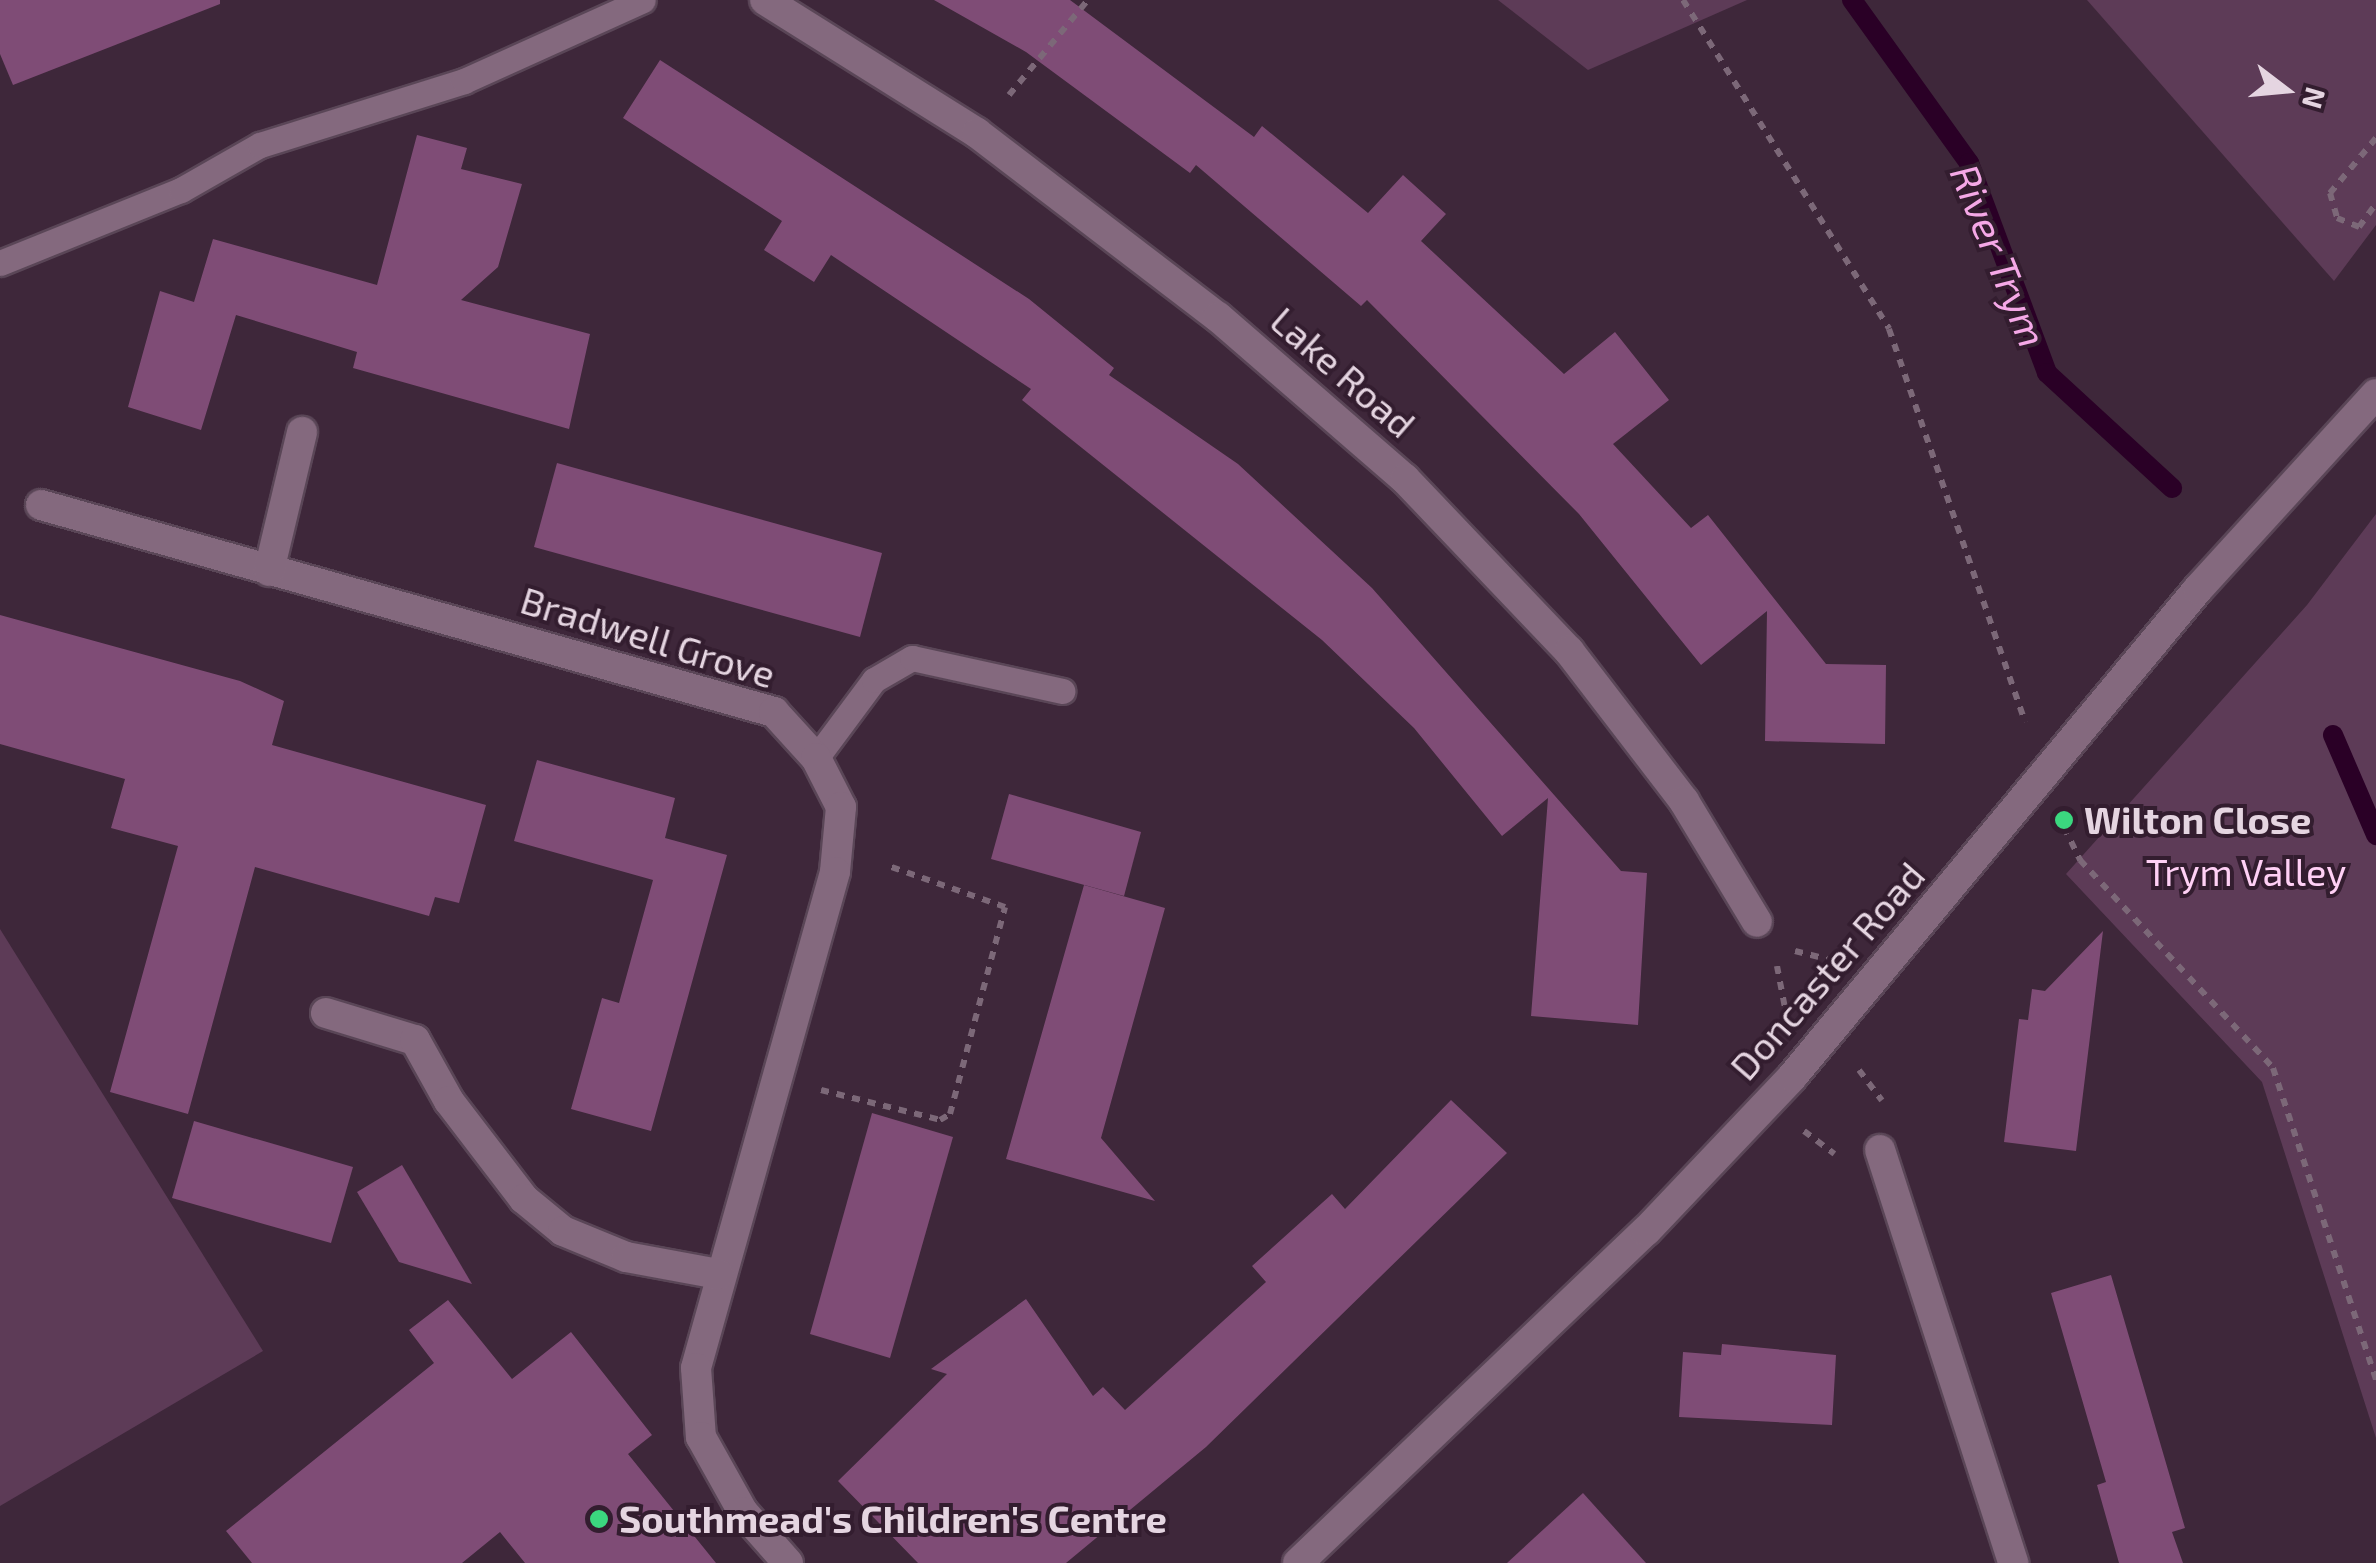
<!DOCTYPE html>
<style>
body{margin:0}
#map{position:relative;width:2376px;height:1563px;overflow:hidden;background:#3e273a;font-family:"Exo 2",sans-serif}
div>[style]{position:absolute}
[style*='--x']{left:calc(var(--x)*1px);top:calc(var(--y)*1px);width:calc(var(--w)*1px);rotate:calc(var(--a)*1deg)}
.green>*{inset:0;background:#5d3b57}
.stream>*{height:20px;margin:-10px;padding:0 10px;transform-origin:10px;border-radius:10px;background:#2a0026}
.building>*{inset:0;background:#7f4c76}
.path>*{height:6px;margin-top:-3px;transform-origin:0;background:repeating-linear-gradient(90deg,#7c6878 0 8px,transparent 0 16px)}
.roads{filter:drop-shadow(2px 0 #5a4657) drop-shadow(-2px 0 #5a4657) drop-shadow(0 2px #5a4657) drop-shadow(0 -2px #5a4657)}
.service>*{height:25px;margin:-12.5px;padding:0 12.5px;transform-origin:12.5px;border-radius:12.5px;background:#84697e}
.minor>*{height:30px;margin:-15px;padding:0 15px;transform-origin:15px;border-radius:15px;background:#84697e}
.tertiary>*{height:30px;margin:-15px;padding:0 15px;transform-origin:15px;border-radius:15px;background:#84697e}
.dots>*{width:28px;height:28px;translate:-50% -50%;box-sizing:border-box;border:5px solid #331d2f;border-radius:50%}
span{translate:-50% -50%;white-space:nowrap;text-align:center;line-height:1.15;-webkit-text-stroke:8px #331d2f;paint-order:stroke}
.street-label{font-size:38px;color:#e5d5e1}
.poi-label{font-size:38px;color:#e5d5e1;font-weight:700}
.left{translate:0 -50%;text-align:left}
.park-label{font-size:38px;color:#ffd0f5}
.water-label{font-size:40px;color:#f5a8e7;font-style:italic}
.north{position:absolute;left:2236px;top:40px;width:100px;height:100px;-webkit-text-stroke:8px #331d2f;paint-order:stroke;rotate:106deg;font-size:28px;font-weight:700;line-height:40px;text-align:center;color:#e5d5e1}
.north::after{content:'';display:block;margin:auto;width:35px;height:45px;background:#e5d5e1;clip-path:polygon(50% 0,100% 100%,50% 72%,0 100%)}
</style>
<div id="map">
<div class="green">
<i style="clip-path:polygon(1498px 0,1747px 0,1588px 70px)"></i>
<i style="clip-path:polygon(2087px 0,2376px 0,2376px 225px,2334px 281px)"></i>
<i style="clip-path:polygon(2376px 514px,2376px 1438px,2262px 1082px,2066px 874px,2307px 605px)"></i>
<i style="clip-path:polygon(0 929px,263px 1351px,0 1506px)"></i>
</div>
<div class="stream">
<i style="--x:1852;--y:0;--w:201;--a:54.3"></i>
<i style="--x:1969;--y:163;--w:224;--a:69.6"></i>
<i style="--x:2047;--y:373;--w:170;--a:42.6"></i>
<i style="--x:2333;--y:735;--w:109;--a:66.7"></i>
</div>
<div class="building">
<i style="clip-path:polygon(0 0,220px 0,220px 4px,13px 85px,0 54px)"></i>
<i style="clip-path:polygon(934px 0,1070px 0,1254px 137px,1262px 126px,1368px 213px,1403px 175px,1446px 214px,1421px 241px,1564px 374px,1615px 332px,1669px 400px,1613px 444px,1691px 528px,1708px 515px,1826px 664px,1886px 665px,1885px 744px,1765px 741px,1767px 611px,1701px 665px,1579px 514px,1367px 300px,1361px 306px,1196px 165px,1190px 173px,1026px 52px)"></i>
<i style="clip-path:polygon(660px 60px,1029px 299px,1114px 368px,1109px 375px,1238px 464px,1372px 588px,1621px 871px,1647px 873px,1638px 1025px,1531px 1016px,1548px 798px,1502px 836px,1414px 728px,1322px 640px,1022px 400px,1031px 389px,831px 255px,814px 282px,764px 250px,782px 221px,623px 118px)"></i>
<i style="clip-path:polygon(417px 135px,467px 148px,461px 169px,522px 184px,498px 267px,461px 300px,590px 334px,569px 429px,353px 368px,357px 352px,236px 315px,201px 430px,128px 407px,160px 291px,194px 302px,213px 239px,377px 285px)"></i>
<i style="clip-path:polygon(557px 463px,882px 553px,860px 637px,534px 547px)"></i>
<i style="clip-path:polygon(0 615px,240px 681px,284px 701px,272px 745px,486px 805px,459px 903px,435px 897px,429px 916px,255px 867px,188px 1114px,110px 1092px,178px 846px,111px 828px,125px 779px,0 744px)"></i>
<i style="clip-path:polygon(537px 760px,675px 798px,665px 838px,727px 855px,651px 1131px,571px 1109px,602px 998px,619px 1003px,653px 880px,514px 841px)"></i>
<i style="clip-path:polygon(1009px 794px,1141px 832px,1124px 896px,991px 859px)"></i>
<i style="clip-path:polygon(1084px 885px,1165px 908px,1101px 1138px,1155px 1201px,1006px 1159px)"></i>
<i style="clip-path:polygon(2103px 931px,2076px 1151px,2004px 1142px,2019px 1019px,2028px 1020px,2032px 989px,2045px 991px)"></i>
<i style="clip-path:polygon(1451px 1100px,1507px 1153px,1206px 1447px,1066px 1563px,918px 1563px,838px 1481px,947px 1374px,931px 1369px,1026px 1299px,1093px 1396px,1103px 1387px,1125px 1410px,1266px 1282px,1252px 1266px,1332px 1194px,1345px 1209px)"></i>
<i style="clip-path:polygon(872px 1113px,953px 1137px,890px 1358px,810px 1334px)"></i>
<i style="clip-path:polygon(194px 1121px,353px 1167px,331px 1243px,172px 1198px)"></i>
<i style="clip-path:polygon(402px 1165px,472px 1284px,399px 1262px,357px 1192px)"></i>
<i style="clip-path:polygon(2111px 1275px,2185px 1528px,2172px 1532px,2183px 1563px,2119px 1563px,2097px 1485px,2106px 1482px,2051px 1293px)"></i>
<i style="clip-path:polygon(448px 1300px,512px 1379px,571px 1332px,652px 1435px,628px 1454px,716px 1563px,525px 1563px,500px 1532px,462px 1563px,252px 1563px,226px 1531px,434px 1363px,409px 1330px)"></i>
<i style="clip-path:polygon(1722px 1344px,1836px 1355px,1832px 1425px,1679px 1417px,1683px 1352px,1721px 1355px)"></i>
<i style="clip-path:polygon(1583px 1493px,1646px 1563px,1507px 1563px)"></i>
</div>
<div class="path">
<i style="--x:1683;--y:0;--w:388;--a:57.9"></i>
<i style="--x:1889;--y:329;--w:416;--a:70.9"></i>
<i style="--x:1009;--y:95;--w:124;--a:-50.3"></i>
<i style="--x:2376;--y:138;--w:72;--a:129.9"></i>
<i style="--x:2330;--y:193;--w:26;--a:74"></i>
<i style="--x:2337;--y:218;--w:24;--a:22"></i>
<i style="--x:2359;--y:227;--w:29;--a:-54"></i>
<i style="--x:2064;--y:827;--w:37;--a:64"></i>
<i style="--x:2080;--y:860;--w:284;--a:47.1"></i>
<i style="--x:2273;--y:1068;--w:329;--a:71.7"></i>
<i style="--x:1795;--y:951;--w:33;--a:14"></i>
<i style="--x:1777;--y:966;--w:43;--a:79.2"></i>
<i style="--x:1859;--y:1070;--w:38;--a:53"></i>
<i style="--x:821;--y:1090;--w:123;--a:14.1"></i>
<i style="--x:940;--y:1120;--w:12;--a:-31"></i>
<i style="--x:950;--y:1114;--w:214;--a:-75.1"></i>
<i style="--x:1005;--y:907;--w:126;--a:-160.6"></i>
<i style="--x:1804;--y:1131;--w:38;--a:37"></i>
</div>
<div class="roads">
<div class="service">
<i style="--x:0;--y:263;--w:195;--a:-22"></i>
<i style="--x:181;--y:190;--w:91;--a:-29.7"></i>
<i style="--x:260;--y:145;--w:214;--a:-17.4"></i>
<i style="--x:464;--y:81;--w:196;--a:-24.3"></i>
<i style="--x:816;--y:758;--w:97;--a:-53.4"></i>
<i style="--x:874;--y:680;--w:44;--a:-30.1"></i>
<i style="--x:912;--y:658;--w:154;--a:12.4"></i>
</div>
<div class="minor">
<i style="--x:765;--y:0;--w:250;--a:32.1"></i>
<i style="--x:977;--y:133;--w:303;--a:37.4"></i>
<i style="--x:1218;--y:317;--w:247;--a:40.9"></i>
<i style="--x:1405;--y:479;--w:238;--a:46.4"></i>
<i style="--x:1569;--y:651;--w:189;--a:52.5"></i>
<i style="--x:1684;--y:801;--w:141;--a:58.9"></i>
<i style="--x:41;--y:505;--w:762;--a:15.77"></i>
<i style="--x:774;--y:712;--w:62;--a:47.6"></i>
<i style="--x:816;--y:758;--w:55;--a:63"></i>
<i style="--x:841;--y:807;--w:65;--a:95.3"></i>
<i style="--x:835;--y:872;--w:515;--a:105.66"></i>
<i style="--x:696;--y:1368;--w:69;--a:85.9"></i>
<i style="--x:701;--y:1437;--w:86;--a:60.8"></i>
<i style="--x:743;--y:1512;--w:68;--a:48.6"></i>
<i style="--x:269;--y:571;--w:143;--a:-76.6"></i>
<i style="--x:326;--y:1013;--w:93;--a:16.9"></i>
<i style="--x:415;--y:1040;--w:70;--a:60.9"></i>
<i style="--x:449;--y:1101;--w:123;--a:52.6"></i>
<i style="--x:524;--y:1199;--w:50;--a:39.4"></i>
<i style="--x:563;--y:1231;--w:68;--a:22.4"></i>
<i style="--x:626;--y:1257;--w:94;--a:10.5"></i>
<i style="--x:1880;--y:1150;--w:434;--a:72.1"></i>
</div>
<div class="tertiary">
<i style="--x:1298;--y:1563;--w:481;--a:-43.7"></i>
<i style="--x:1646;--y:1231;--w:212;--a:-46.5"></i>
<i style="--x:1792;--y:1077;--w:635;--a:-50.24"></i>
<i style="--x:2198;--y:589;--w:264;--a:-47.6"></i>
</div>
</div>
<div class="dots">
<i style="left:2064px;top:820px;background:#3bd77f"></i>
<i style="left:599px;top:1519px;background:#3bd77f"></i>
</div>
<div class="street-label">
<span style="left:1343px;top:372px;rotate:41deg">Lake Road</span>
<span style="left:648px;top:637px;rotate:17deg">Bradwell Grove</span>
<span style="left:1827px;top:971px;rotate:-49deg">Doncaster Road</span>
</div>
<div class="poi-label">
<span class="left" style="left:2084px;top:820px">Wilton Close</span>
<span class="left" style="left:619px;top:1519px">Southmead's Children's Centre</span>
</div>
<div class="park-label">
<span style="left:2246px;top:872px">Trym Valley</span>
</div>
<div class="water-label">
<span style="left:2000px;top:255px;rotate:68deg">River Trym</span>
</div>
<div class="north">N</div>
</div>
